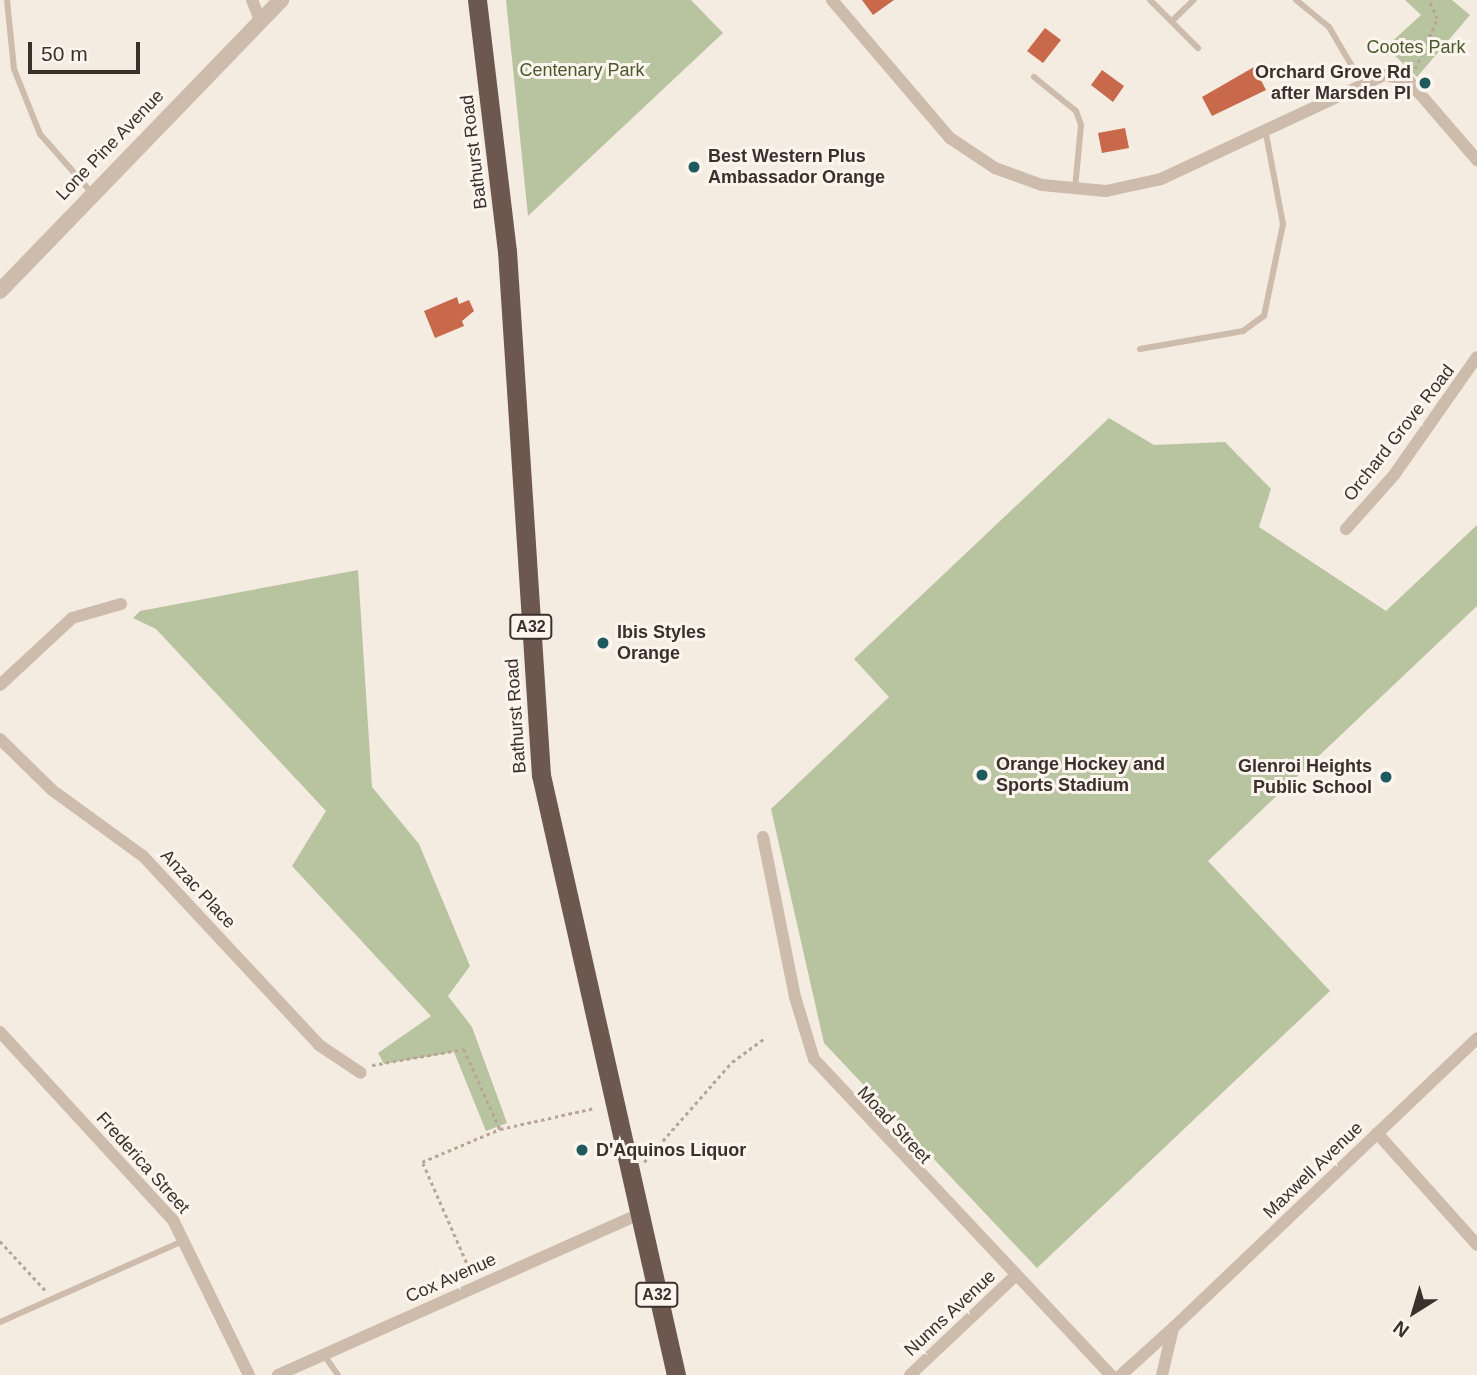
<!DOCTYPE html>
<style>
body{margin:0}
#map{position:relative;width:1477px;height:1375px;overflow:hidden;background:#f4ebe1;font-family:Helvetica,sans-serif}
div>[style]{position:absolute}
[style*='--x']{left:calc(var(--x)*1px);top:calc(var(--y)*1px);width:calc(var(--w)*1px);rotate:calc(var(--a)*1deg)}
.green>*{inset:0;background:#b8c4a0}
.building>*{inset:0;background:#c8694b}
.path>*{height:2.5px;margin-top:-1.25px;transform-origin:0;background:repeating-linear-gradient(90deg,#b9a596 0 3.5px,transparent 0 7px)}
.service>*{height:6px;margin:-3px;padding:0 3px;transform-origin:3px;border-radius:3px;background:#cdbbac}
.minor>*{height:12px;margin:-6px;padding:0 6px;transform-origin:6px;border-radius:6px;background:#cdbbac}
.tertiary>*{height:16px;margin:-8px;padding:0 8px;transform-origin:8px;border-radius:8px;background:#cdbbac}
.trunk>*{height:19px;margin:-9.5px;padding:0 9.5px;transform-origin:9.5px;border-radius:9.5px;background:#6c584f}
.dots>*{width:19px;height:19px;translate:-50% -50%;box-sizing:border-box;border:4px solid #fbf5ee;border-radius:50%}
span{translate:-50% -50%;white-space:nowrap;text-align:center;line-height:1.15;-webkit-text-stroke:6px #fbf5ee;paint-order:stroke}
.shield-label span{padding:2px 5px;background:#fbf5ee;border:2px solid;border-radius:5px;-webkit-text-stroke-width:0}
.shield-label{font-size:16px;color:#3b302b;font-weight:700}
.park-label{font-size:18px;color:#4a5a2e}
.poi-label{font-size:18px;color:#3b302b;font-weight:700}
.right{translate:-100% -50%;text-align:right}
.left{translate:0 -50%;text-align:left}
.street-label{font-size:18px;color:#3b302b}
.north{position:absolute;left:1379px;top:1277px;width:70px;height:70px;-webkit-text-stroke:5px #fbf5ee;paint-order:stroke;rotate:217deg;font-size:19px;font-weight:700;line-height:28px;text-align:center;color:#3b302b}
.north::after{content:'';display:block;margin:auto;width:24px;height:32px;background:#3b302b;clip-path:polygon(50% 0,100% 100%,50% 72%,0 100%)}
.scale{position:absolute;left:28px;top:42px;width:112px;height:32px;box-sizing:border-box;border:4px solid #3b302b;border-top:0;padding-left:9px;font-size:21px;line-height:24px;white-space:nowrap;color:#3b302b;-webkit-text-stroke:5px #fbf5ee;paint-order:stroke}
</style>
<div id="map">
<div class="green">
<i style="clip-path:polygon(506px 0,691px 0,723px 33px,528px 216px)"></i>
<i style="clip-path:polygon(1405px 0,1452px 0,1470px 15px,1417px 77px,1386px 47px,1421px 15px)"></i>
<i style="clip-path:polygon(1109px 418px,1154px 445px,1225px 442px,1271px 489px,1259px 527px,1386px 611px,1477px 525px,1477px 606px,1208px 861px,1330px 991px,1037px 1268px,824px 1043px,771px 809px,889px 697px,854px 659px)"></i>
<i style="clip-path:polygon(358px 570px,372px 787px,419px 844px,470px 966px,448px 996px,472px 1027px,507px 1123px,486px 1131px,454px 1052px,384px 1064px,378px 1053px,431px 1016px,292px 866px,326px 811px,156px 629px,133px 618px,140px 611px)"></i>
</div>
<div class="building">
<i style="clip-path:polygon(862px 0,894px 0,873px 15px)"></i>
<i style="clip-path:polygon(1045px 28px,1061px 40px,1043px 63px,1027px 51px)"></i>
<i style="clip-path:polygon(1254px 67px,1266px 90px,1212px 116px,1202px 97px)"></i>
<i style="clip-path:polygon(1102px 70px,1124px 86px,1113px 102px,1091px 85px)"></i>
<i style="clip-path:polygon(1125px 128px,1129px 148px,1102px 153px,1098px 133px)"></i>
<i style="clip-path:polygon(457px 297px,459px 304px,469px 300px,474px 311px,462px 321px,464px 326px,435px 338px,424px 311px)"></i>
</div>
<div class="path">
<i style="--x:1415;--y:69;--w:55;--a:-66.3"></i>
<i style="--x:1437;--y:19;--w:21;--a:-113"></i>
<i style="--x:372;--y:1065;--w:93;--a:-9.9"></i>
<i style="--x:464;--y:1049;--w:88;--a:65.8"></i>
<i style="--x:644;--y:1162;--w:133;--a:-48.7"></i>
<i style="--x:732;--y:1062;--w:42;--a:-36.3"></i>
<i style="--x:0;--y:1241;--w:67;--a:47.4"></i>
<i style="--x:469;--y:1269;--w:117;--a:-113.7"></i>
<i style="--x:422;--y:1162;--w:85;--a:-22.9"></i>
<i style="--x:500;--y:1129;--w:97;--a:-12.5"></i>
</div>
<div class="service">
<i style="--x:7;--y:0;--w:69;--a:84.2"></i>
<i style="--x:14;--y:69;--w:70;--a:68.2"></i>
<i style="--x:40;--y:134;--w:77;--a:48.7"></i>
<i style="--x:1150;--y:0;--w:68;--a:45"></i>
<i style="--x:1296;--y:0;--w:43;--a:39.3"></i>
<i style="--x:1329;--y:27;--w:67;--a:59.6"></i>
<i style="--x:1172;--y:21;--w:30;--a:-44"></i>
<i style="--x:1034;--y:77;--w:54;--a:39"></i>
<i style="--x:1076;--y:111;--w:15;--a:70"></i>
<i style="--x:1081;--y:125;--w:63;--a:95.4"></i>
<i style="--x:1140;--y:349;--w:105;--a:-9.9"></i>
<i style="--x:1243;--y:331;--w:26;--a:-36"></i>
<i style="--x:1264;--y:316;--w:94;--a:-78.3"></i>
<i style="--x:1283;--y:224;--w:92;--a:-100.7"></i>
<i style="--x:0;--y:1322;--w:202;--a:-23.9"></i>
<i style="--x:324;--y:1355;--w:24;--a:55"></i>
</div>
<div class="minor">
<i style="--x:252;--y:0;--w:18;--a:68"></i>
<i style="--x:832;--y:0;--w:182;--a:49.5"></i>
<i style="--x:950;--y:138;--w:54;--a:33.7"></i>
<i style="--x:995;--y:168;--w:50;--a:19.9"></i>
<i style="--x:1042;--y:185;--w:64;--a:5.4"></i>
<i style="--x:1106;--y:191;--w:56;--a:-12.3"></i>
<i style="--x:1161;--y:179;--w:246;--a:-25"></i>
<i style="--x:1384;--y:75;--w:25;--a:12"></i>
<i style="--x:1408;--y:80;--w:106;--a:49.2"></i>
<i style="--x:1346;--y:529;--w:72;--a:-48.4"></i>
<i style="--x:1394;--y:475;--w:144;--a:-54.9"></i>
<i style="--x:0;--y:685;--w:98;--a:-42.9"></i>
<i style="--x:72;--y:618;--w:51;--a:-15.9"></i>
<i style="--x:0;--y:739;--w:73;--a:44.4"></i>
<i style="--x:52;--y:790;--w:112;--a:36"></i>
<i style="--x:143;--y:856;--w:258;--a:47"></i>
<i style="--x:319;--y:1045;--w:50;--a:33.7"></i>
<i style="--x:763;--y:837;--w:163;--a:78.7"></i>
<i style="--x:795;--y:997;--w:65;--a:73"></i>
<i style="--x:814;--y:1059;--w:434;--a:46.8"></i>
<i style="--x:0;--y:1032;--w:255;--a:47.4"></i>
<i style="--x:173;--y:1220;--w:173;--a:63.9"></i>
<i style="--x:1377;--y:1133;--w:150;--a:48.2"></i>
<i style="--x:278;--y:1375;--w:395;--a:-24"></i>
<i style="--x:910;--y:1375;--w:143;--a:-43.3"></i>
<i style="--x:1121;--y:1375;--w:70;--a:-42.1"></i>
<i style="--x:1162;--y:1375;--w:48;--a:-76.8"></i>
<i style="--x:1173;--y:1328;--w:420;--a:-43.6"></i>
</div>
<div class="tertiary">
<i style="--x:0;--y:291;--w:405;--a:-46"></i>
</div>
<div class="trunk">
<i style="--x:477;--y:0;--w:253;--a:83.2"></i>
<i style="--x:507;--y:251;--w:525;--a:86.29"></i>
<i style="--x:541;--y:775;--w:615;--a:77.32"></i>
</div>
<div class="dots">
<i style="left:1425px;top:83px;background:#1f5a5e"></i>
<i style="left:694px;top:167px;background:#1f5a5e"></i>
<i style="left:603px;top:643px;background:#1f5a5e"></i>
<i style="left:982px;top:775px;background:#1f5a5e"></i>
<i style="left:1386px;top:777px;background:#1f5a5e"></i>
<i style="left:582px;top:1150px;background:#1f5a5e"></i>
</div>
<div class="shield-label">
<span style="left:531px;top:627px">A32</span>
<span style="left:657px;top:1295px">A32</span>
</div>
<div class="park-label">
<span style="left:1416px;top:47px">Cootes Park</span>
<span style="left:582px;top:70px">Centenary Park</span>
</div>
<div class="poi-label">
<span class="right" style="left:1411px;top:83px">Orchard Grove Rd<br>after Marsden Pl</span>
<span class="left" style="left:708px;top:167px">Best Western Plus<br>Ambassador Orange</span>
<span class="left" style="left:617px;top:643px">Ibis Styles<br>Orange</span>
<span class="left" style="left:996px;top:775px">Orange Hockey and<br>Sports Stadium</span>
<span class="right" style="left:1372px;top:777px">Glenroi Heights<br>Public School</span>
<span class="left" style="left:596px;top:1150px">D'Aquinos Liquor</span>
</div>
<div class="street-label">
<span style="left:110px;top:145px;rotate:-46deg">Lone Pine Avenue</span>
<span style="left:474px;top:152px;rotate:-97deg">Bathurst Road</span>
<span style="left:1399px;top:433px;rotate:-52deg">Orchard Grove Road</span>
<span style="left:516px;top:716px;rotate:-94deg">Bathurst Road</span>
<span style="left:198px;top:889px;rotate:47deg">Anzac Place</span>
<span style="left:894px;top:1125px;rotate:47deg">Moad Street</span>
<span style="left:143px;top:1163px;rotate:48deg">Frederica Street</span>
<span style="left:1313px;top:1170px;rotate:-44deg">Maxwell Avenue</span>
<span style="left:451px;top:1278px;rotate:-24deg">Cox Avenue</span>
<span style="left:950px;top:1313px;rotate:-43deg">Nunns Avenue</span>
</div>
<div class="north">N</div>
<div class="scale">50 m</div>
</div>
